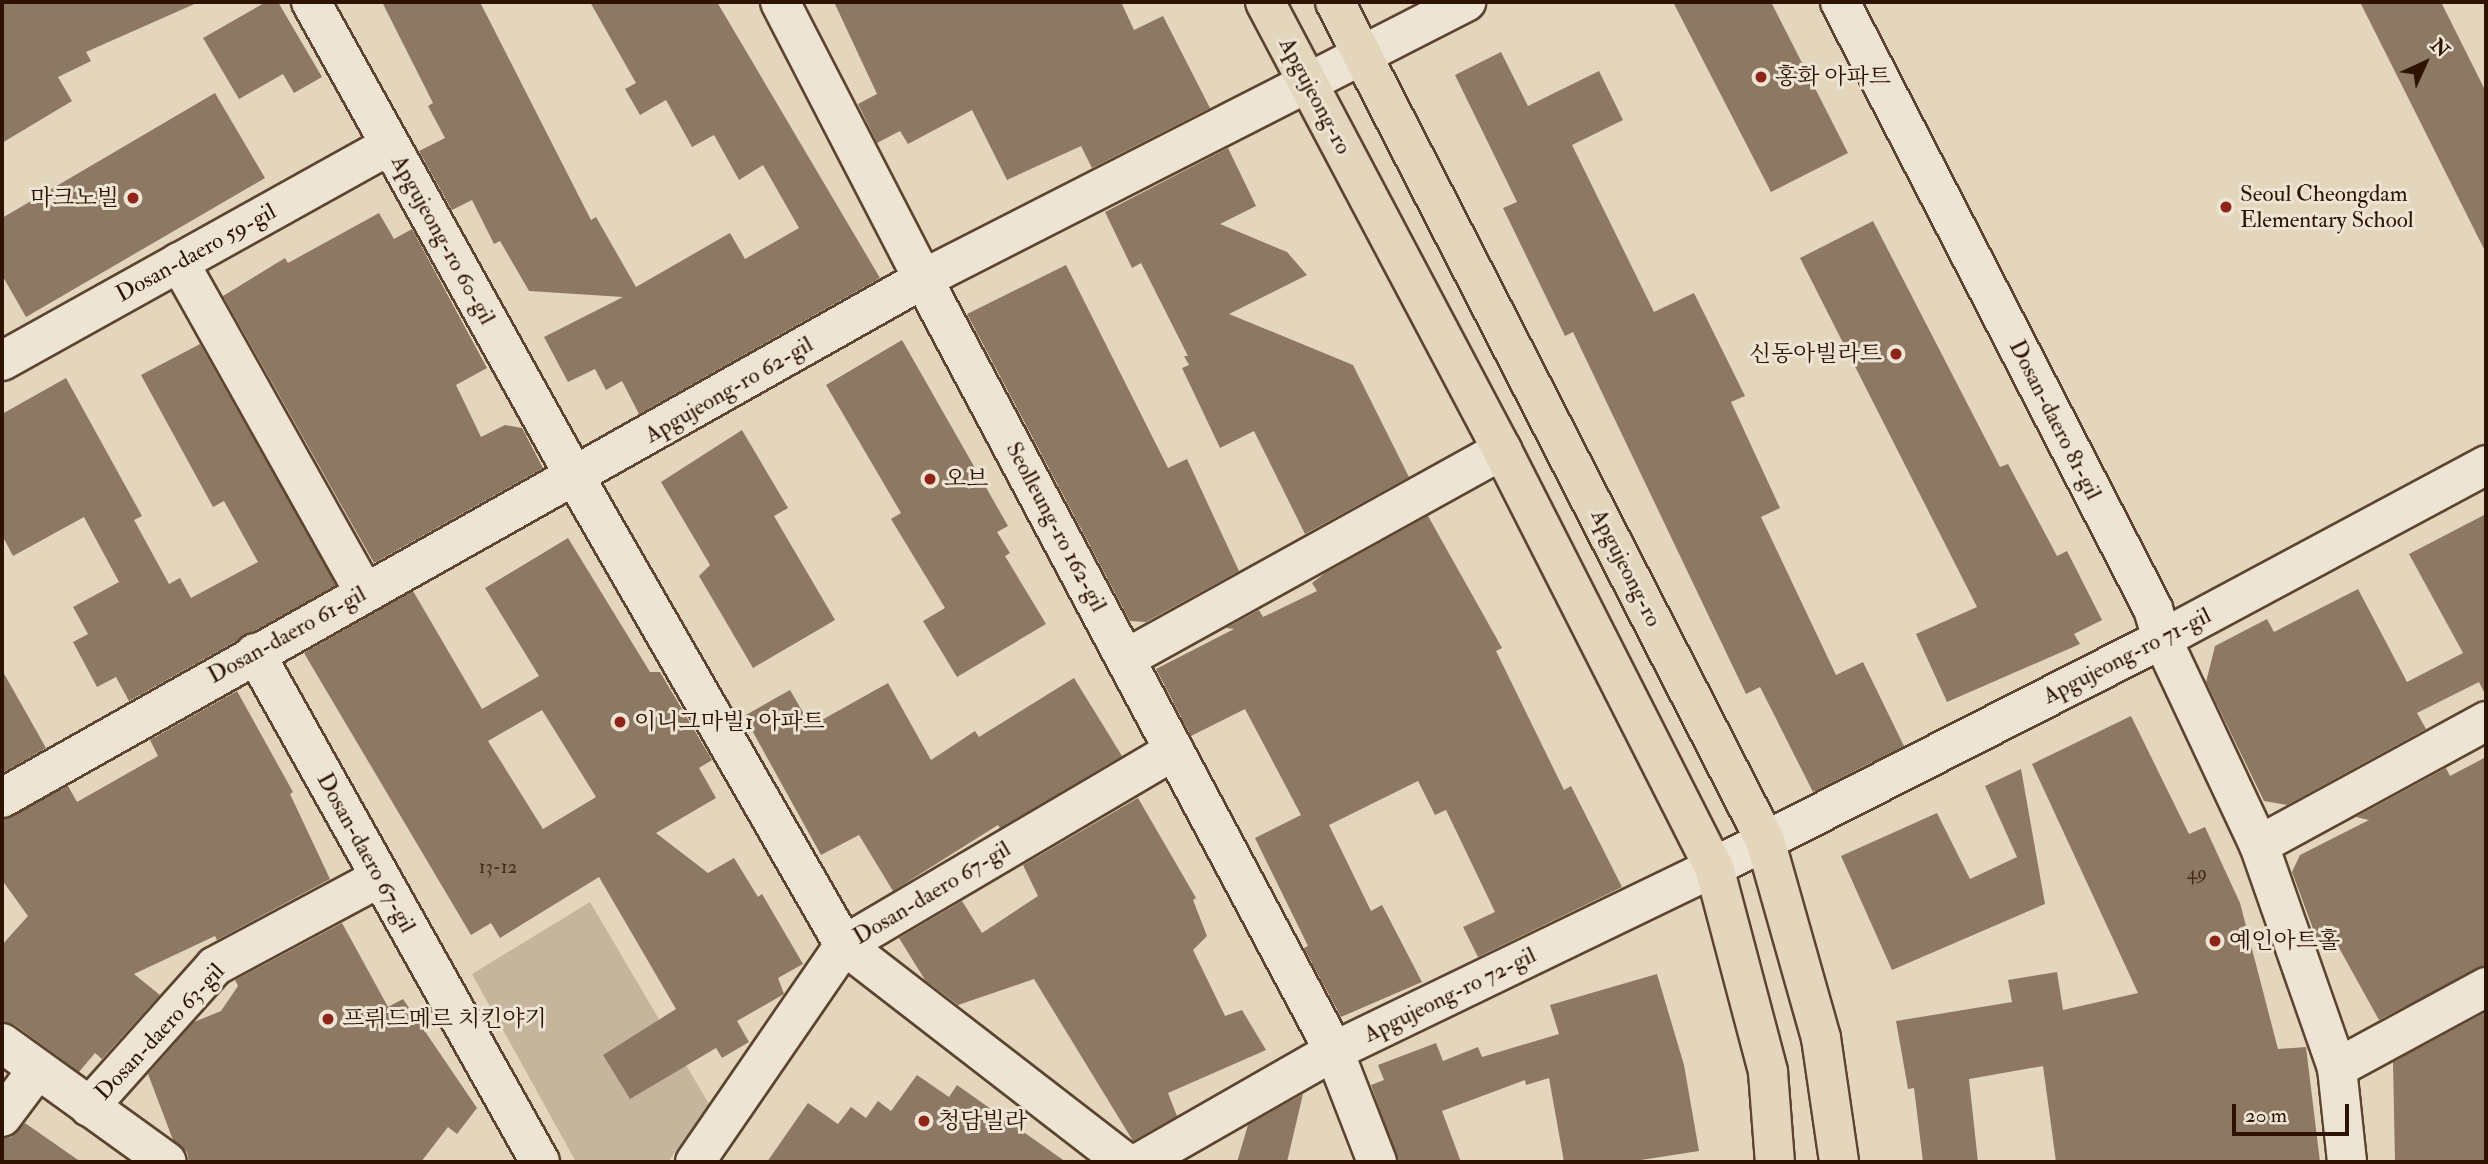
<!DOCTYPE html>
<meta charset="utf-8">
<style>
body{margin:0}
#map{position:relative;width:2488px;height:1164px;overflow:hidden;background:#e4d6bc;font-family:"IM FELL Double Pica","Noto Serif KR",serif}
div>[style]{position:absolute}
[style*='--x']{left:calc(var(--x)*1px);top:calc(var(--y)*1px);width:calc(var(--w)*1px);rotate:calc(var(--a)*1deg)}
.green>*{inset:0;background:#c5b59c}
.building>*{inset:0;background:#8d7863}
.roads{filter:drop-shadow(2px 0 #5c4430) drop-shadow(-2px 0 #5c4430) drop-shadow(0 2px #5c4430) drop-shadow(0 -2px #5c4430)}
.minor>*{height:38px;margin:-19px;padding:0 19px;transform-origin:19px;border-radius:19px;background:#ede4d3}
.major>*{height:38px;margin:-19px;padding:0 19px;transform-origin:19px;border-radius:19px;background:#e4d6bc}
.dots>*{width:19px;height:19px;translate:-50% -50%;box-sizing:border-box;border:4px solid #ede4d3;border-radius:50%}
span{translate:-50% -50%;white-space:nowrap;text-align:center;line-height:1.15;-webkit-text-stroke:6px #ede4d3;paint-order:stroke}
.number-label{font-size:19px;color:#462c1a}
.number-label span{-webkit-text-stroke-width:0}
.poi-label{font-size:23px;color:#2f1302}
.left{translate:0 -50%;text-align:left}
.right{translate:-100% -50%;text-align:right}
.street-label{font-size:23px;color:#2f1302}
.frame{position:absolute;inset:0;border:4px solid #2f1302;pointer-events:none}
.north{position:absolute;left:2390px;top:28px;width:70px;height:70px;-webkit-text-stroke:5px #ede4d3;paint-order:stroke;rotate:45deg;font-size:19px;font-weight:700;line-height:28px;text-align:center;color:#2f1302}
.north::after{content:'';display:block;margin:auto;width:24px;height:32px;background:#2f1302;clip-path:polygon(50% 0,100% 100%,50% 72%,0 100%)}
.scale{position:absolute;left:2232px;top:1104px;width:117px;height:32px;box-sizing:border-box;border:4px solid #2f1302;border-top:0;padding-left:9px;font-size:21px;line-height:24px;white-space:nowrap;color:#2f1302;-webkit-text-stroke:5px #ede4d3;paint-order:stroke}
</style>
<div id="map">
<div class="green">
<i style="clip-path:polygon(590px 902px,709px 1104px,668px 1162px,576px 1162px,472px 974px)"></i>
</div>
<div class="building">
<i style="clip-path:polygon(2px 2px,199px 2px,86px 52px,91px 61px,58px 77px,72px 101px,2px 143px)"></i>
<i style="clip-path:polygon(266px 2px,278px 2px,322px 77px,294px 93px,283px 74px,239px 99px,203px 38px)"></i>
<i style="clip-path:polygon(382px 2px,480px 2px,591px 220px,596px 217px,636px 287px,730px 233px,745px 259px,799px 228px,763px 165px,739px 180px,714px 135px,692px 147px,666px 100px,640px 115px,625px 89px,636px 83px,590px 2px,717px 2px,880px 278px,639px 414px,622px 381px,606px 390px,595px 369px,568px 382px,544px 337px,623px 297px,529px 291px,500px 241px,494px 244px,472px 200px,452px 210px,419px 151px,445px 138px,428px 106px,433px 103px)"></i>
<i style="clip-path:polygon(834px 2px,1121px 2px,1134px 30px,1163px 16px,1210px 108px,1092px 168px,1081px 146px,1007px 180px,972px 110px,908px 144px,900px 131px,877px 143px,858px 104px,877px 94px)"></i>
<i style="clip-path:polygon(1673px 2px,1771px 2px,1848px 153px,1771px 192px)"></i>
<i style="clip-path:polygon(2360px 2px,2441px 2px,2486px 92px,2486px 253px)"></i>
<i style="clip-path:polygon(1501px 52px,1528px 106px,1599px 71px,1623px 120px,1572px 145px,1654px 312px,1694px 293px,1745px 396px,1731px 402px,1780px 508px,1761px 517px,1836px 675px,1863px 662px,1904px 746px,1813px 792px,1760px 687px,1746px 694px,1573px 332px,1565px 336px,1503px 208px,1517px 202px,1455px 75px)"></i>
<i style="clip-path:polygon(215px 93px,265px 178px,26px 317px,2px 275px,2px 218px)"></i>
<i style="clip-path:polygon(1228px 148px,1256px 206px,1220px 224px,1287px 252px,1307px 275px,1229px 314px,1353px 365px,1409px 477px,1305px 534px,1254px 431px,1220px 448px,1182px 368px,1189px 365px,1184px 356px,1188px 356px,1141px 263px,1132px 268px,1105px 212px)"></i>
<i style="clip-path:polygon(379px 213px,394px 239px,412px 229px,487px 368px,456px 385px,481px 437px,505px 425px,522px 428px,543px 468px,374px 563px,223px 296px,285px 258px,288px 263px)"></i>
<i style="clip-path:polygon(1873px 221px,2000px 467px,2008px 464px,2057px 556px,2067px 551px,2102px 620px,2074px 634px,2080px 644px,1947px 702px,1916px 634px,1977px 607px,1800px 258px)"></i>
<i style="clip-path:polygon(1066px 265px,1168px 468px,1187px 459px,1239px 571px,1146px 622px,1130px 621px,967px 314px)"></i>
<i style="clip-path:polygon(902px 340px,1008px 526px,997px 532px,1010px 553px,1005px 556px,1046px 624px,957px 677px,923px 621px,945px 608px,891px 519px,901px 513px,826px 385px)"></i>
<i style="clip-path:polygon(200px 344px,336px 585px,129px 701px,116px 677px,97px 687px,73px 642px,88px 634px,73px 607px,119px 582px,84px 517px,13px 556px,2px 535px,2px 414px,66px 378px,142px 516px,134px 520px,169px 584px,180px 578px,191px 598px,258px 562px,224px 501px,213px 507px,141px 375px)"></i>
<i style="clip-path:polygon(742px 430px,788px 508px,774px 516px,835px 620px,753px 668px,699px 576px,710px 565px,661px 482px)"></i>
<i style="clip-path:polygon(2486px 514px,2486px 696px,2479px 682px,2417px 713px,2426px 729px,2287px 805px,2264px 801px,2206px 682px,2215px 646px,2267px 619px,2274px 632px,2358px 589px,2407px 682px,2463px 653px,2409px 554px)"></i>
<i style="clip-path:polygon(1428px 516px,1502px 648px,1496px 651px,1564px 790px,1571px 786px,1622px 887px,1478px 957px,1463px 927px,1495px 912px,1446px 810px,1435px 815px,1418px 781px,1329px 825px,1371px 911px,1382px 905px,1422px 982px,1341px 1017px,1304px 948px,1308px 946px,1255px 838px,1301px 815px,1245px 709px,1191px 736px,1156px 669px,1234px 629px,1226px 628px,1259px 610px,1263px 617px,1317px 591px,1312px 583px,1325px 573px)"></i>
<i style="clip-path:polygon(evenodd,568px 538px,650px 672px,660px 672px,712px 760px,699px 768px,716px 798px,656px 833px,708px 873px,734px 858px,758px 897px,762px 894px,803px 964px,778px 978px,784px 994px,737px 1021px,749px 1042px,722px 1058px,716px 1048px,630px 1099px,603px 1055px,676px 1009px,599px 877px,500px 938px,491px 923px,471px 935px,304px 653px,413px 591px,482px 709px,539px 676px,485px 588px,568px 538px,542px 710px,596px 797px,543px 829px,488px 741px,542px 710px)"></i>
<i style="clip-path:polygon(2px 670px,46px 748px,2px 773px)"></i>
<i style="clip-path:polygon(1074px 678px,1122px 756px,1000px 828px,998px 825px,893px 891px,859px 835px,821px 855px,744px 716px,790px 690px,811px 726px,888px 683px,931px 760px,975px 731px,979px 737px)"></i>
<i style="clip-path:polygon(237px 691px,293px 792px,290px 794px,330px 879px,217px 940px,215px 936px,134px 974px,160px 995px,102px 1059px,95px 1053px,79px 1072px,15px 1025px,2px 1022px,2px 945px,28px 916px,2px 880px,2px 820px,68px 786px,77px 802px,158px 756px,150px 740px)"></i>
<i style="clip-path:polygon(2131px 716px,2189px 834px,2205px 827px,2240px 903px,2278px 1049px,2306px 1047px,2320px 1162px,2056px 1162px,2043px 1066px,1969px 1079px,1978px 1162px,1923px 1162px,1914px 1088px,1908px 1089px,1896px 1021px,2012px 1002px,2008px 980px,2057px 972px,2063px 1010px,2138px 993px,2032px 764px)"></i>
<i style="clip-path:polygon(2486px 757px,2486px 965px,2379px 1020px,2333px 937px,2319px 945px,2292px 872px,2300px 855px,2369px 820px,2356px 817px,2446px 768px,2450px 776px)"></i>
<i style="clip-path:polygon(2021px 769px,2045px 904px,1892px 970px,1841px 856px,1937px 813px,1970px 879px,2017px 857px,1985px 786px)"></i>
<i style="clip-path:polygon(1138px 798px,1196px 898px,1193px 900px,1207px 936px,1193px 950px,1225px 1016px,1242px 1010px,1266px 1050px,1168px 1093px,1177px 1116px,1133px 1141px,1034px 979px,958px 1005px,925px 980px,899px 938px,962px 901px,982px 933px,1038px 896px,1023px 865px)"></i>
<i style="clip-path:polygon(342px 923px,388px 1007px,403px 999px,477px 1108px,457px 1134px,448px 1127px,421px 1162px,189px 1162px,187px 1152px,173px 1140px,148px 1074px,194px 1022px,221px 1011px,238px 986px,235px 980px)"></i>
<i style="clip-path:polygon(1657px 974px,1684px 1065px,1699px 1151px,1628px 1162px,1564px 1162px,1549px 1078px,1526px 1085px,1525px 1080px,1442px 1111px,1461px 1162px,1398px 1162px,1371px 1085px,1384px 1080px,1378px 1065px,1436px 1043px,1443px 1061px,1478px 1047px,1482px 1057px,1559px 1034px,1550px 1005px)"></i>
<i style="clip-path:polygon(2486px 1012px,2486px 1162px,2395px 1162px,2393px 1062px)"></i>
<i style="clip-path:polygon(917px 1075px,949px 1097px,957px 1085px,1066px 1162px,767px 1162px,808px 1103px,838px 1124px,851px 1107px,866px 1118px,878px 1101px,891px 1111px)"></i>
<i style="clip-path:polygon(1303px 1094px,1287px 1162px,1237px 1162px,1248px 1125px)"></i>
<i style="clip-path:polygon(25px 1123px,81px 1162px,2px 1162px,2px 1138px,11px 1137px)"></i>
</div>
<div class="roads">
<div class="minor">
<i style="--x:311;--y:2;--w:543;--a:60.94"></i>
<i style="--x:575;--y:477;--w:540;--a:60.11"></i>
<i style="--x:844;--y:945;--w:355;--a:37.7"></i>
<i style="--x:780;--y:2;--w:312;--a:62.7"></i>
<i style="--x:923;--y:279;--w:875;--a:61.97"></i>
<i style="--x:1334;--y:1051;--w:119;--a:68.8"></i>
<i style="--x:1840;--y:2;--w:683;--a:62.72"></i>
<i style="--x:2153;--y:609;--w:31;--a:73"></i>
<i style="--x:2162;--y:639;--w:228;--a:64.8"></i>
<i style="--x:2259;--y:845;--w:236;--a:70.7"></i>
<i style="--x:2337;--y:1068;--w:95;--a:83.9"></i>
<i style="--x:179;--y:262;--w:377;--a:60.7"></i>
<i style="--x:2;--y:361;--w:444;--a:-29.1"></i>
<i style="--x:255;--y:653;--w:583;--a:60.75"></i>
<i style="--x:1127;--y:658;--w:429;--a:-29"></i>
<i style="--x:2;--y:798;--w:1057;--a:-29.4"></i>
<i style="--x:923;--y:279;--w:610;--a:-27.03"></i>
<i style="--x:2259;--y:845;--w:259;--a:-28.6"></i>
<i style="--x:2;--y:1043;--w:203;--a:35.8"></i>
<i style="--x:2337;--y:1068;--w:170;--a:-28.5"></i>
<i style="--x:89;--y:1107;--w:189;--a:-48.2"></i>
<i style="--x:215;--y:966;--w:186;--a:-28.2"></i>
<i style="--x:2;--y:1117;--w:59;--a:-53.3"></i>
<i style="--x:695;--y:1162;--w:263;--a:-55.5"></i>
<i style="--x:844;--y:945;--w:383;--a:-30.5"></i>
<i style="--x:1140;--y:1162;--w:224;--a:-29.8"></i>
<i style="--x:1334;--y:1051;--w:422;--a:-25.8"></i>
<i style="--x:1714;--y:867;--w:503;--a:-26.97"></i>
<i style="--x:2162;--y:639;--w:368;--a:-28.2"></i>
</div>
<div class="major">
<i style="--x:1265;--y:2;--w:507;--a:62.12"></i>
<i style="--x:1502;--y:450;--w:468;--a:63.1"></i>
<i style="--x:1714;--y:867;--w:212;--a:75.2"></i>
<i style="--x:1768;--y:1072;--w:90;--a:85.6"></i>
<i style="--x:1335;--y:2;--w:942;--a:62.84"></i>
<i style="--x:1765;--y:840;--w:206;--a:74.2"></i>
<i style="--x:1821;--y:1038;--w:125;--a:81.7"></i>
</div>
</div>
<div class="dots">
<i style="left:1761px;top:77px;background:#8f2418"></i>
<i style="left:133px;top:198px;background:#8f2418"></i>
<i style="left:2226px;top:207px;background:#8f2418"></i>
<i style="left:1896px;top:354px;background:#8f2418"></i>
<i style="left:930px;top:479px;background:#8f2418"></i>
<i style="left:620px;top:722px;background:#8f2418"></i>
<i style="left:2215px;top:941px;background:#8f2418"></i>
<i style="left:328px;top:1019px;background:#8f2418"></i>
<i style="left:924px;top:1121px;background:#8f2418"></i>
</div>
<div class="number-label">
<span style="left:498px;top:868px">13-12</span>
<span style="left:2197px;top:874px">49</span>
</div>
<div class="poi-label">
<span class="left" style="left:1775px;top:77px">홍화 아파트</span>
<span class="left" style="left:2240px;top:207px">Seoul Cheongdam<br>Elementary School</span>
<span class="right" style="left:119px;top:198px">마크노빌</span>
<span class="right" style="left:1882px;top:354px">신동아빌라트</span>
<span class="left" style="left:944px;top:479px">오브</span>
<span class="left" style="left:634px;top:722px">이니그마빌1 아파트</span>
<span class="left" style="left:2229px;top:941px">예인아트홀</span>
<span class="left" style="left:342px;top:1019px">프뤼드메르 치킨야기</span>
<span class="left" style="left:938px;top:1121px">청담빌라</span>
</div>
<div class="street-label">
<span style="left:1315px;top:96px;rotate:62deg">Apgujeong-ro</span>
<span style="left:443px;top:240px;rotate:61deg">Apgujeong-ro 60-gil</span>
<span style="left:196px;top:253px;rotate:-29deg">Dosan-daero 59-gil</span>
<span style="left:729px;top:390px;rotate:-30deg">Apgujeong-ro 62-gil</span>
<span style="left:2055px;top:420px;rotate:63deg">Dosan-daero 81-gil</span>
<span style="left:1056px;top:527px;rotate:62deg">Seolleung-ro 162-gil</span>
<span style="left:1626px;top:568px;rotate:63deg">Apgujeong-ro</span>
<span style="left:287px;top:635px;rotate:-29deg">Dosan-daero 61-gil</span>
<span style="left:2127px;top:656px;rotate:-27deg">Apgujeong-ro 71-gil</span>
<span style="left:366px;top:853px;rotate:61deg">Dosan-daero 67-gil</span>
<span style="left:932px;top:893px;rotate:-31deg">Dosan-daero 67-gil</span>
<span style="left:1450px;top:995px;rotate:-26deg">Apgujeong-ro 72-gil</span>
<span style="left:160px;top:1032px;rotate:-47deg">Dosan-daero 63-gil</span>
</div>
<div class="frame"></div>
<div class="north">N</div>
<div class="scale">20 m</div>
</div>
